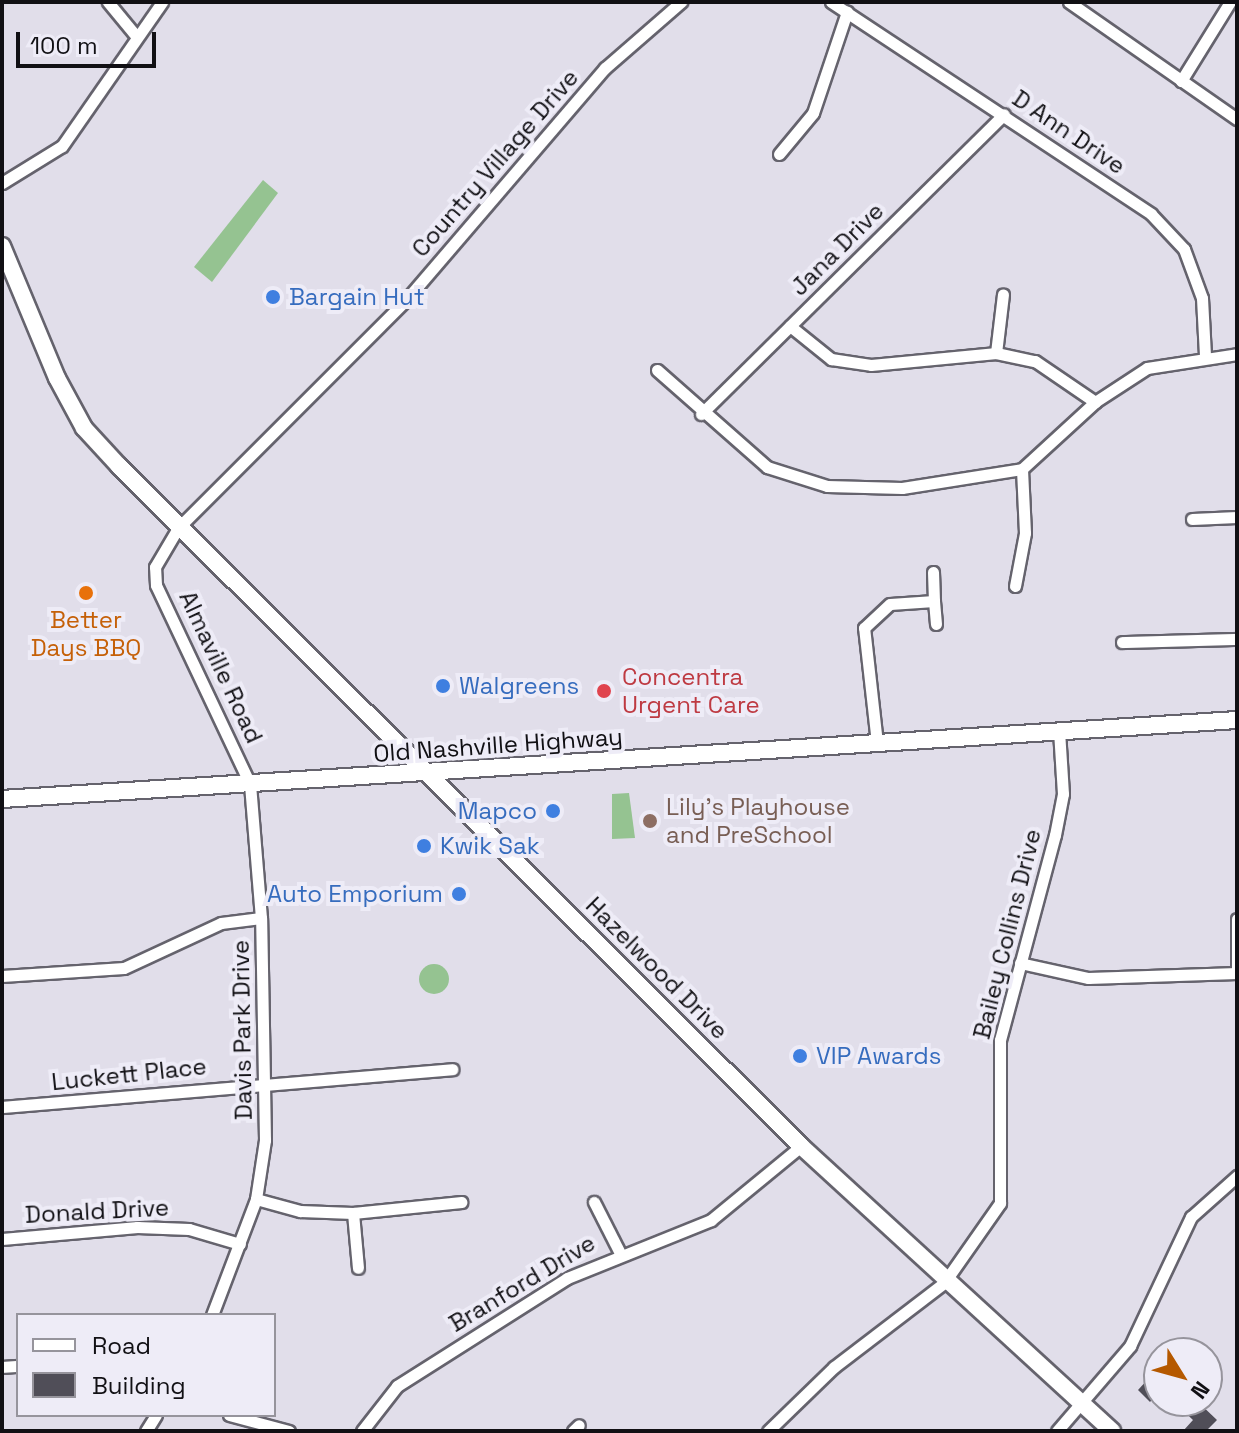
<!DOCTYPE html>
<style>
body{margin:0}
#map{position:relative;width:1239px;height:1433px;overflow:hidden;background:#e1deea;font-family:"Space Grotesk",sans-serif}
div>[style]{position:absolute}
[style*='--x']{left:calc(var(--x)*1px);top:calc(var(--y)*1px);width:calc(var(--w)*1px);rotate:calc(var(--a)*1deg)}
.green>*{inset:0;background:#95c391}
.round{border-radius:50%}
.building>*{inset:0;background:#504e58}
.roads{filter:drop-shadow(2px 0 #65636d) drop-shadow(-2px 0 #65636d) drop-shadow(0 2px #65636d) drop-shadow(0 -2px #65636d)}
.street>*{height:11px;margin:-5.5px;padding:0 5.5px;transform-origin:5.5px;border-radius:5.5px;background:#fff}
.secondary>*{height:16px;margin:-8px;padding:0 8px;transform-origin:8px;border-radius:8px;background:#fff}
.dots>*{width:22px;height:22px;translate:-50% -50%;box-sizing:border-box;border:4px solid #eeecf7;border-radius:50%}
span{translate:-50% -50%;white-space:nowrap;text-align:center;line-height:1.15;-webkit-text-stroke:8px #eeecf7;paint-order:stroke}
.street-label{font-size:24px;color:#111014}
.shop-label{font-size:24px;color:#366cbe}
.left{translate:0 -50%;text-align:left}
.right{translate:-100% -50%;text-align:right}
.food-label{font-size:24px;color:#c56008}
.health-label{font-size:24px;color:#be3a42}
.education-label{font-size:24px;color:#785e54}
.frame{position:absolute;inset:0;border:4px solid #111014;pointer-events:none}
.legend{position:absolute;left:16px;top:1313px;width:260px;height:104px;box-sizing:border-box;background:#eeecf7;border:2px solid #96949c;margin:0;padding:10px 14px;list-style:none;font-size:24px;color:#111014}
.legend li{display:flex;align-items:center;gap:16px;height:40px}
.legend b{width:40px;border:2px solid #96949c}
.north{position:absolute;left:1143px;top:1337px;width:80px;height:80px;box-sizing:border-box;background:#eeecf7;border:2px solid #96949c;border-radius:50%;rotate:127deg;font-size:22px;font-weight:700;line-height:32px;text-align:center;color:#111014}
.north::after{content:'';display:block;margin:auto;width:28px;height:36px;background:#b55900;clip-path:polygon(50% 0,100% 100%,50% 72%,0 100%)}
.scale{position:absolute;left:16px;top:32px;width:140px;height:36px;box-sizing:border-box;border:4px solid #111014;border-top:0;padding-left:10px;font-size:24px;line-height:28px;white-space:nowrap;color:#111014;-webkit-text-stroke:6px #eeecf7;paint-order:stroke}
</style>
<div id="map">
<div class="green">
<i style="clip-path:polygon(263px 180px,278px 193px,212px 282px,194px 267px)"></i>
<i style="clip-path:polygon(629px 793px,635px 838px,612px 839px,612px 794px)"></i>
<i class="round" style="left:419px;top:964px;width:30px;height:30px"></i>
</div>
<div class="building">
<i style="clip-path:polygon(1159px 1367px,1159px 1392px,1150px 1402px,1138px 1390px)"></i>
<i style="clip-path:polygon(1173px 1401px,1197px 1401px,1217px 1420px,1206px 1431px,1183px 1431px,1193px 1420px)"></i>
</div>
<div class="roads">
<div class="street">
<i style="--x:108;--y:2;--w:45;--a:50.4"></i>
<i style="--x:831;--y:2;--w:384;--a:33.5"></i>
<i style="--x:1151;--y:214;--w:48;--a:46.7"></i>
<i style="--x:1184;--y:249;--w:52;--a:69.8"></i>
<i style="--x:1202;--y:298;--w:57;--a:87"></i>
<i style="--x:1069;--y:2;--w:205;--a:34.9"></i>
<i style="--x:1181;--y:81;--w:93;--a:-58.2"></i>
<i style="--x:779;--y:154;--w:53;--a:-50.3"></i>
<i style="--x:813;--y:113;--w:107;--a:-71.4"></i>
<i style="--x:2;--y:183;--w:70;--a:-31.7"></i>
<i style="--x:62;--y:146;--w:175;--a:-55.2"></i>
<i style="--x:790;--y:326;--w:53;--a:38.8"></i>
<i style="--x:831;--y:359;--w:40;--a:8.5"></i>
<i style="--x:871;--y:365;--w:126;--a:-5.5"></i>
<i style="--x:996;--y:353;--w:40;--a:12"></i>
<i style="--x:1035;--y:361;--w:73;--a:34.3"></i>
<i style="--x:996;--y:353;--w:59;--a:-83.2"></i>
<i style="--x:657;--y:370;--w:147;--a:41.4"></i>
<i style="--x:767;--y:467;--w:63;--a:17.6"></i>
<i style="--x:827;--y:486;--w:75;--a:1.5"></i>
<i style="--x:902;--y:488;--w:121;--a:-9"></i>
<i style="--x:1022;--y:469;--w:99;--a:-42.5"></i>
<i style="--x:1095;--y:402;--w:62;--a:-33.2"></i>
<i style="--x:1147;--y:368;--w:91;--a:-8.8"></i>
<i style="--x:701;--y:414;--w:426;--a:-44.7"></i>
<i style="--x:1192;--y:519;--w:45;--a:-2.5"></i>
<i style="--x:933;--y:572;--w:29;--a:88"></i>
<i style="--x:1015;--y:586;--w:54;--a:-79.3"></i>
<i style="--x:1025;--y:533;--w:64;--a:-92.7"></i>
<i style="--x:1122;--y:642;--w:115;--a:-1.5"></i>
<i style="--x:877;--y:743;--w:116;--a:-96.4"></i>
<i style="--x:864;--y:628;--w:35;--a:-43"></i>
<i style="--x:890;--y:604;--w:44;--a:-3.9"></i>
<i style="--x:934;--y:601;--w:23;--a:85"></i>
<i style="--x:1020;--y:963;--w:70;--a:12.4"></i>
<i style="--x:1088;--y:978;--w:149;--a:-1.9"></i>
<i style="--x:1237;--y:973;--w:54;--a:-90"></i>
<i style="--x:2;--y:976;--w:122;--a:-3.8"></i>
<i style="--x:124;--y:968;--w:107;--a:-24.9"></i>
<i style="--x:221;--y:923;--w:40;--a:-7.1"></i>
<i style="--x:2;--y:1107;--w:452;--a:-4.8"></i>
<i style="--x:256;--y:1199;--w:46;--a:15.3"></i>
<i style="--x:300;--y:1211;--w:53;--a:2.2"></i>
<i style="--x:353;--y:1213;--w:109;--a:-5.8"></i>
<i style="--x:594;--y:1202;--w:55;--a:63"></i>
<i style="--x:353;--y:1213;--w:55;--a:84.8"></i>
<i style="--x:2;--y:1239;--w:136;--a:-5.1"></i>
<i style="--x:137;--y:1227;--w:52;--a:2.2"></i>
<i style="--x:189;--y:1229;--w:53;--a:16.4"></i>
<i style="--x:212;--y:1315;--w:124;--a:-69.2"></i>
<i style="--x:256;--y:1199;--w:60;--a:-81.3"></i>
<i style="--x:265;--y:1140;--w:222;--a:-91"></i>
<i style="--x:261;--y:918;--w:134;--a:-94.7"></i>
<i style="--x:250;--y:784;--w:220;--a:-115.3"></i>
<i style="--x:156;--y:585;--w:18;--a:-93"></i>
<i style="--x:155;--y:567;--w:45;--a:-59.5"></i>
<i style="--x:178;--y:528;--w:322;--a:-45"></i>
<i style="--x:406;--y:300;--w:306;--a:-49.4"></i>
<i style="--x:605;--y:68;--w:101;--a:-41"></i>
<i style="--x:2;--y:1367;--w:16;--a:-4"></i>
<i style="--x:229;--y:1415;--w:62;--a:14.9"></i>
<i style="--x:146;--y:1431;--w:19;--a:-58"></i>
<i style="--x:362;--y:1431;--w:57;--a:-52.1"></i>
<i style="--x:397;--y:1386;--w:201;--a:-32.4"></i>
<i style="--x:567;--y:1278;--w:155;--a:-21.9"></i>
<i style="--x:711;--y:1220;--w:117;--a:-39.4"></i>
<i style="--x:573;--y:1431;--w:8;--a:-45"></i>
<i style="--x:768;--y:1431;--w:92;--a:-44.1"></i>
<i style="--x:834;--y:1367;--w:138;--a:-37.4"></i>
<i style="--x:944;--y:1283;--w:98;--a:-55"></i>
<i style="--x:1000;--y:1203;--w:163;--a:-90"></i>
<i style="--x:1000;--y:1040;--w:212;--a:-75"></i>
<i style="--x:1055;--y:835;--w:42;--a:-79"></i>
<i style="--x:1063;--y:794;--w:63;--a:-93.6"></i>
<i style="--x:1057;--y:1431;--w:112;--a:-49.3"></i>
<i style="--x:1130;--y:1346;--w:143;--a:-64.7"></i>
<i style="--x:1191;--y:1217;--w:62;--a:-41.7"></i>
</div>
<div class="secondary">
<i style="--x:2;--y:246;--w:143;--a:67.4"></i>
<i style="--x:57;--y:378;--w:57;--a:61.6"></i>
<i style="--x:84;--y:428;--w:52;--a:47.4"></i>
<i style="--x:119;--y:466;--w:963;--a:44.92"></i>
<i style="--x:801;--y:1146;--w:422;--a:42.5"></i>
<i style="--x:2;--y:799;--w:1238;--a:-3.66"></i>
</div>
</div>
<div class="dots">
<i style="left:273px;top:297px;background:#3f7fe0"></i>
<i style="left:86px;top:593px;background:#e8710a"></i>
<i style="left:443px;top:686px;background:#3f7fe0"></i>
<i style="left:604px;top:691px;background:#e0444e"></i>
<i style="left:553px;top:811px;background:#3f7fe0"></i>
<i style="left:650px;top:821px;background:#8d6e63"></i>
<i style="left:424px;top:846px;background:#3f7fe0"></i>
<i style="left:459px;top:894px;background:#3f7fe0"></i>
<i style="left:800px;top:1056px;background:#3f7fe0"></i>
</div>
<div class="street-label">
<span style="left:1069px;top:132px;rotate:34deg">D Ann Drive</span>
<span style="left:495px;top:163px;rotate:-49deg">Country Village Drive</span>
<span style="left:837px;top:249px;rotate:-45deg">Jana Drive</span>
<span style="left:221px;top:667px;rotate:65deg">Almaville Road</span>
<span style="left:498px;top:745px;rotate:-4deg">Old Nashville Highway</span>
<span style="left:1007px;top:934px;rotate:-76deg">Bailey Collins Drive</span>
<span style="left:657px;top:968px;rotate:45deg">Hazelwood Drive</span>
<span style="left:242px;top:1030px;rotate:-91deg">Davis Park Drive</span>
<span style="left:129px;top:1074px;rotate:-6deg">Luckett Place</span>
<span style="left:97px;top:1211px;rotate:-3deg">Donald Drive</span>
<span style="left:522px;top:1283px;rotate:-31deg">Branford Drive</span>
</div>
<div class="shop-label">
<span class="left" style="left:289px;top:297px">Bargain Hut</span>
<span class="left" style="left:459px;top:686px">Walgreens</span>
<span class="right" style="left:537px;top:811px">Mapco</span>
<span class="left" style="left:440px;top:846px">Kwik Sak</span>
<span class="right" style="left:443px;top:894px">Auto Emporium</span>
<span class="left" style="left:816px;top:1056px">VIP Awards</span>
</div>
<div class="food-label">
<span style="left:86px;top:634px">Better<br>Days BBQ</span>
</div>
<div class="health-label">
<span class="left" style="left:622px;top:691px">Concentra<br>Urgent Care</span>
</div>
<div class="education-label">
<span class="left" style="left:666px;top:821px">Lily's Playhouse<br>and PreSchool</span>
</div>
<div class="frame"></div>
<ul class="legend">
<li><b style="height:10px;background:#fff"></b>Road</li>
<li><b style="height:22px;background:#504e58"></b>Building</li>
</ul>
<div class="north">N</div>
<div class="scale">100 m</div>
</div>
